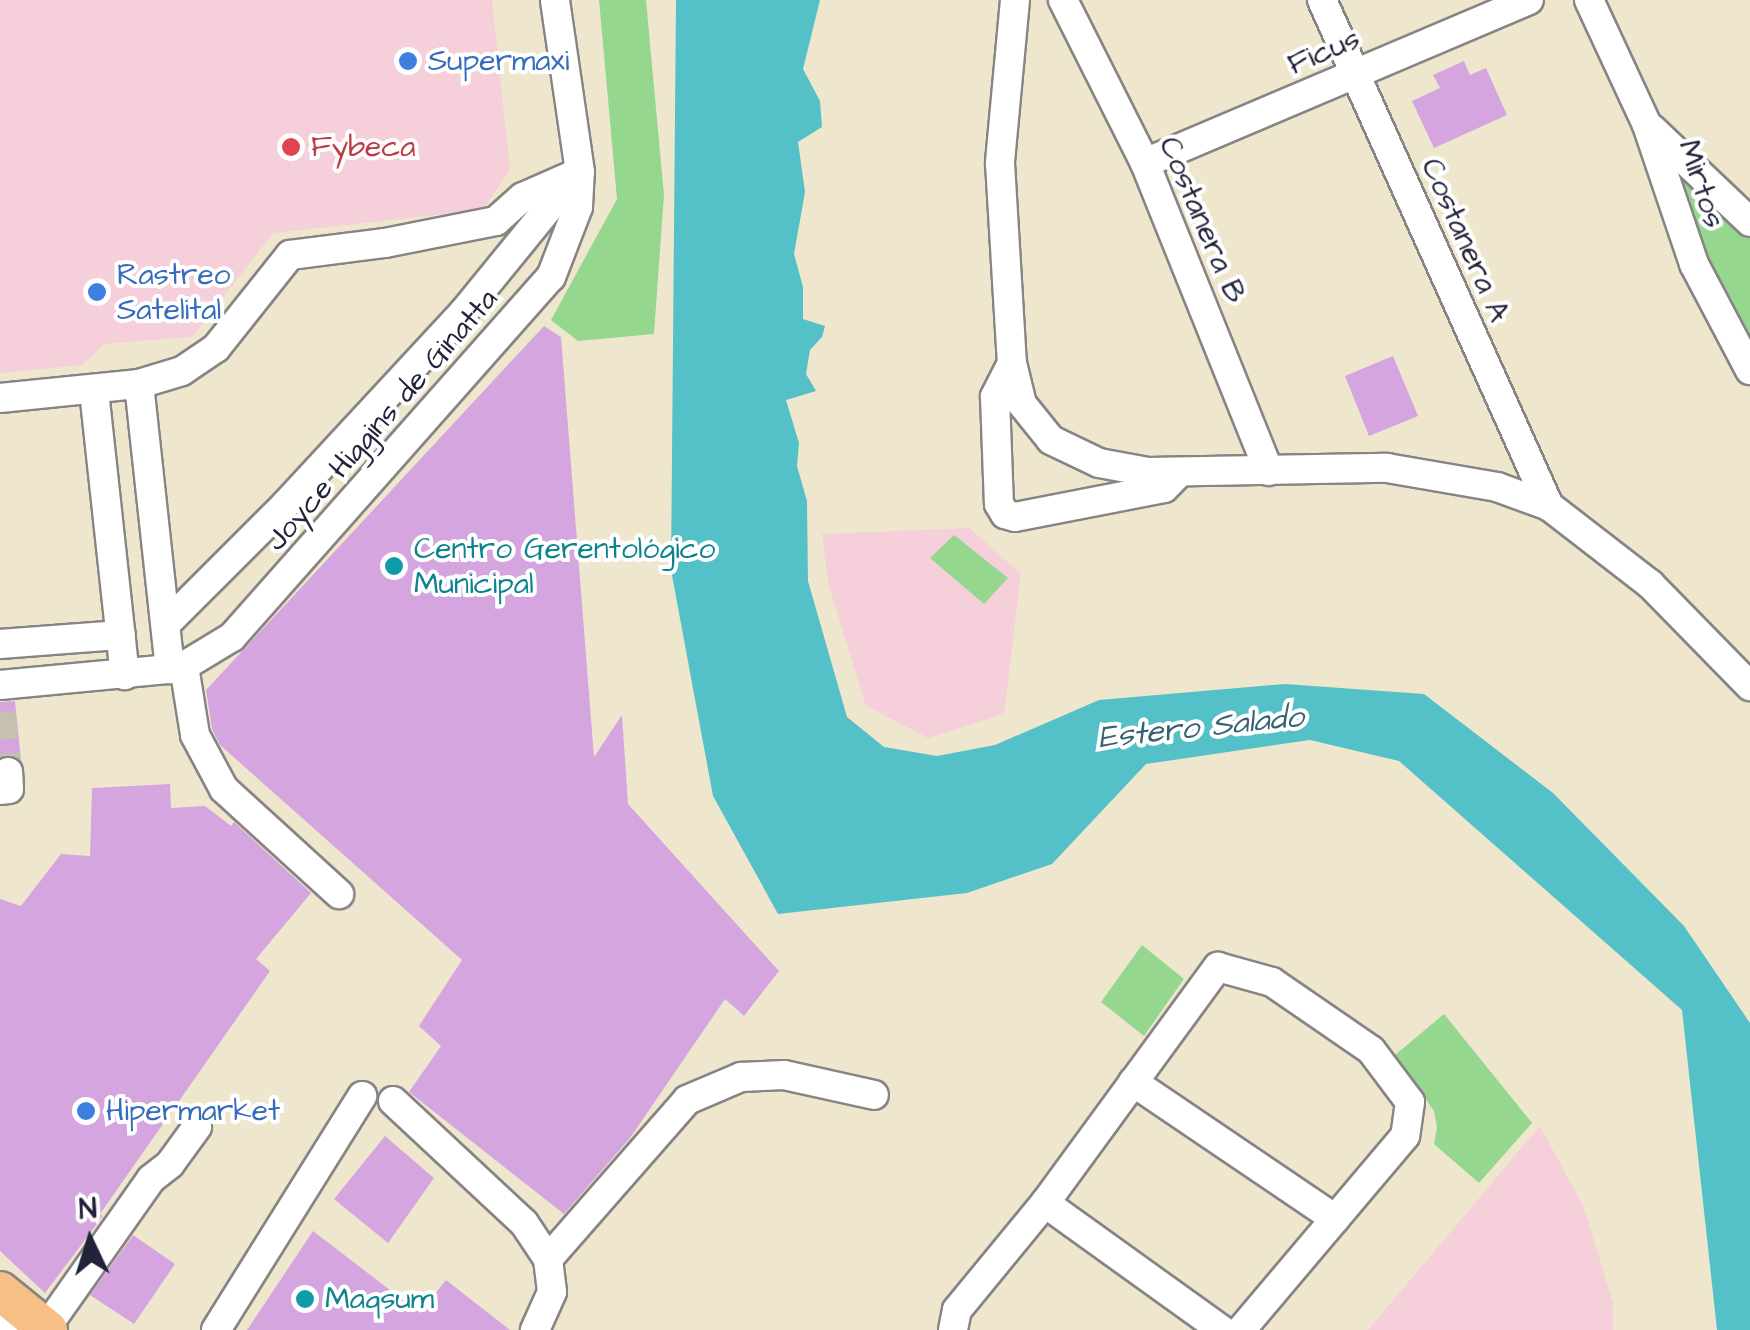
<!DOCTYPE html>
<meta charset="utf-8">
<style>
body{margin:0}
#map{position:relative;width:1750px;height:1330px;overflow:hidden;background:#efe7cd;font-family:"Architects Daughter",sans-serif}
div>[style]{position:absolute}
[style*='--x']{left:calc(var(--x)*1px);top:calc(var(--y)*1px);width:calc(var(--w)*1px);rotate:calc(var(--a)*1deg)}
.built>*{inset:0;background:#f5cfda}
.green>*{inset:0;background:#95d78f}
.water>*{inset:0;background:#53c1c7}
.building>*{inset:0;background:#d5a5e0}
.minor-tunnel>*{height:28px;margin-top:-14px;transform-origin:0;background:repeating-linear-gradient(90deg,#c6c0b0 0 28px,transparent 0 42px)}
.roads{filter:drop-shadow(2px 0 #888484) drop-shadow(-2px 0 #888484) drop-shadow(0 2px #888484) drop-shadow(0 -2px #888484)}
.minor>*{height:28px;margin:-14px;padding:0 14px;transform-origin:14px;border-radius:14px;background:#fff}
.major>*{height:38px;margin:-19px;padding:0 19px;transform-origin:19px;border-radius:19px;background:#f5bf86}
.dots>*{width:28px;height:28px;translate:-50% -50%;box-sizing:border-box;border:5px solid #fff;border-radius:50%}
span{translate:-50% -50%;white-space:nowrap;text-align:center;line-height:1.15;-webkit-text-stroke:8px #fff;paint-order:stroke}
.street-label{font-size:30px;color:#22223b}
.shop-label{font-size:30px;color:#366cbe}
.left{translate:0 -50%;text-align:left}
.health-label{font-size:30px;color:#be3a42}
.culture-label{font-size:30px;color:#0d838f}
.water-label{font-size:32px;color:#366273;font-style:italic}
.north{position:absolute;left:40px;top:1190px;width:100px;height:100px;-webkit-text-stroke:8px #fff;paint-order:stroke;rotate:356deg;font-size:28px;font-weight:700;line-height:40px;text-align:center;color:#22223b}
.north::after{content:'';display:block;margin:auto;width:35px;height:45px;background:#22223b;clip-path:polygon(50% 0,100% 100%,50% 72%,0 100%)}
</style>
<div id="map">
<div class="built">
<i style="clip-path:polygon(0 0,492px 0,510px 169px,483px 210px,273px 233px,192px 337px,104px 344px,82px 365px,0 373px)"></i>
<i style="clip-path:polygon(969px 528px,1021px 574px,1004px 714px,928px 738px,866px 706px,828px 583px,822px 534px)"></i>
<i style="clip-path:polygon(1540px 1126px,1584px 1208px,1613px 1303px,1613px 1330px,1368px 1330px)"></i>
</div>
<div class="green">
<i style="clip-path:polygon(599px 0,646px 0,664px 195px,654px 334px,578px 341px,551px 320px,617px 199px)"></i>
<i style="clip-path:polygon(1647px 125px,1750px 225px,1750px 342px,1716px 287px)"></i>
<i style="clip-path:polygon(954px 535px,1008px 578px,984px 604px,930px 558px)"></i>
<i style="clip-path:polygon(1142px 945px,1184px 979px,1144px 1036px,1101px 1002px)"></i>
<i style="clip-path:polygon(1444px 1014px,1532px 1123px,1479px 1183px,1434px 1144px,1437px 1128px,1434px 1111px,1395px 1055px)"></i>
</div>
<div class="water">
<i style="clip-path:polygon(676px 0,820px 0,803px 69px,820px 101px,822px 127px,798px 142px,805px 192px,794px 254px,803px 287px,803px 319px,825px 326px,822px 337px,810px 350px,806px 374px,816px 391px,786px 400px,799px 443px,797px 466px,807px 501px,808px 581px,847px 717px,884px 747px,937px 756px,995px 745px,1099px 700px,1285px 684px,1424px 694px,1553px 793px,1684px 926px,1750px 1023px,1750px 1330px,1717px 1330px,1682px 1010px,1399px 761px,1310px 740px,1146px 764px,1052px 864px,967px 893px,778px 914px,713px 796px,671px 570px)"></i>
</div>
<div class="building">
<i style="clip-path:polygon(1464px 61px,1470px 75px,1486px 68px,1507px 115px,1434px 148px,1412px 101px,1440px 88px,1433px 75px)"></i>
<i style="clip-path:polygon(544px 326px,561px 337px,594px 757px,622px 715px,628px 804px,779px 971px,744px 1016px,725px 999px,630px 1138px,564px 1214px,409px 1092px,441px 1046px,419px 1026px,462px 960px,220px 745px,212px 729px,206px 690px)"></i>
<i style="clip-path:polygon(1393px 356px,1418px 416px,1369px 436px,1345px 376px)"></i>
<i style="clip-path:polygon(15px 701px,21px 761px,15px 756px,0 757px,0 702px)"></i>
<i style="clip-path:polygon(170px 784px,171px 808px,205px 806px,231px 826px,234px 822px,311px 893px,256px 959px,270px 971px,100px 1214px,103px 1216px,45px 1293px,0 1251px,0 899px,21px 906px,61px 854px,90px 856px,92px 788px)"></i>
<i style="clip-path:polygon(385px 1136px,434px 1178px,388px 1243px,334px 1199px)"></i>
<i style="clip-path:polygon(313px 1231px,420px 1313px,446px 1280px,510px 1330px,247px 1330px)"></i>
<i style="clip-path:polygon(133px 1235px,175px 1264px,134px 1324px,90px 1295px)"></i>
</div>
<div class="minor-tunnel">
<i style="--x:1;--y:712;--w:60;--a:83.3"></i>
</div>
<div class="roads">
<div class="minor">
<i style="--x:1015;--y:0;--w:164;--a:95.3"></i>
<i style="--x:1000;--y:163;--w:200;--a:86.6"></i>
<i style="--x:1012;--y:363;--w:42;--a:76.3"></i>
<i style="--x:1022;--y:404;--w:46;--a:51.1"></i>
<i style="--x:1051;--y:440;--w:53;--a:25.6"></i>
<i style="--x:1099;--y:463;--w:50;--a:10.4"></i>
<i style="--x:1148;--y:472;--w:239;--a:-1"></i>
<i style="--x:1387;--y:468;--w:112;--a:9.8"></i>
<i style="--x:1497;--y:487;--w:55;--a:20.1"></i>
<i style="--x:1549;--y:506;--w:128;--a:37.7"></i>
<i style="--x:1650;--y:584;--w:143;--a:45.6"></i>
<i style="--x:1063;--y:0;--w:182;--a:63.3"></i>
<i style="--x:1145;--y:163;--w:332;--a:68.1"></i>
<i style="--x:1322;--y:0;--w:555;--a:65.84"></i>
<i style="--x:1589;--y:0;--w:138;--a:65.1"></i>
<i style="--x:1647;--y:125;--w:147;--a:71.3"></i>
<i style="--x:1694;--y:264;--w:120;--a:62.2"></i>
<i style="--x:1652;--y:129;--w:135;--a:43.5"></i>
<i style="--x:1145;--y:163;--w:417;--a:-23"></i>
<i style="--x:1012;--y:363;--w:38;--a:117"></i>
<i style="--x:995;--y:397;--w:107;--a:87.9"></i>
<i style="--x:999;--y:504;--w:12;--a:59"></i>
<i style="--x:1005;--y:514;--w:10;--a:17"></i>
<i style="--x:1015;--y:517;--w:152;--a:-11"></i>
<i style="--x:1164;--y:488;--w:20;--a:-45"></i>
<i style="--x:139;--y:384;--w:287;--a:83.8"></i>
<i style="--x:94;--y:391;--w:286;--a:83.8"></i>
<i style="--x:0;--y:398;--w:140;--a:-5.8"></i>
<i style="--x:139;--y:384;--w:45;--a:-16.8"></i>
<i style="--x:182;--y:371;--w:41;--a:-34.1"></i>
<i style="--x:216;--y:348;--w:119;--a:-51.5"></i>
<i style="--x:290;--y:255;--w:96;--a:-7.2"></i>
<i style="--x:385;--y:243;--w:113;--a:-11.2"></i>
<i style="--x:496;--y:221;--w:36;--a:-42"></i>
<i style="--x:523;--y:197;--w:62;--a:-23.7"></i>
<i style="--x:166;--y:624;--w:168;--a:-45"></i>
<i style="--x:285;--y:505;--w:262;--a:-47.2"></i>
<i style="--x:463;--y:313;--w:168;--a:-50.8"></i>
<i style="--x:0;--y:644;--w:121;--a:-4.3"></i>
<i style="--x:184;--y:666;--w:70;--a:80.9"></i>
<i style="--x:195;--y:735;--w:61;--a:61.8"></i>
<i style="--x:224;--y:789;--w:156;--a:42.4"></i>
<i style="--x:0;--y:685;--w:171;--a:-5.4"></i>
<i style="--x:170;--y:669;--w:14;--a:-12"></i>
<i style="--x:184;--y:666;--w:56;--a:-31.1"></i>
<i style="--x:232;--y:637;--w:481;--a:-48.5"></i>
<i style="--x:551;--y:277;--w:75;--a:-68.9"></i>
<i style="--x:578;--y:207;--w:35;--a:-87"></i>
<i style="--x:580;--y:172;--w:174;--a:-98.3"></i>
<i style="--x:0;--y:790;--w:9;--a:-6"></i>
<i style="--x:9;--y:789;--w:17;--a:-93"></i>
<i style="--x:1133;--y:1082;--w:244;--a:34.1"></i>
<i style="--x:393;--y:1101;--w:179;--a:43"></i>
<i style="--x:524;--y:1223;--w:43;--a:56.3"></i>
<i style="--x:548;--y:1259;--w:33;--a:83"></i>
<i style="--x:552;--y:1292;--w:42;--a:114.1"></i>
<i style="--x:1045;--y:1203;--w:218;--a:35.7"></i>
<i style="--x:548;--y:1259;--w:211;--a:-48.8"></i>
<i style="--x:687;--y:1100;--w:59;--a:-23.1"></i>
<i style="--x:741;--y:1077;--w:43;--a:-2.7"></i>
<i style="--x:784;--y:1075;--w:92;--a:12.5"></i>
<i style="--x:0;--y:1320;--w:16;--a:40"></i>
<i style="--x:46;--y:1328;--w:182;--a:-54.8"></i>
<i style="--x:151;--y:1179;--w:24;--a:-38"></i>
<i style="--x:170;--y:1164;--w:46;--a:-53.9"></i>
<i style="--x:216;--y:1330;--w:276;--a:-58"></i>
<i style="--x:953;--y:1330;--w:20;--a:-79"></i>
<i style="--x:957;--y:1310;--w:139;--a:-50.6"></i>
<i style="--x:1045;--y:1203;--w:293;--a:-53.8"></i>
<i style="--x:1218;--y:967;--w:56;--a:15.5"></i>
<i style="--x:1272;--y:982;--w:120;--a:34.5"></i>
<i style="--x:1371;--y:1050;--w:65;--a:53.1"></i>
<i style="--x:1410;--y:1102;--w:34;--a:98"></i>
<i style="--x:1405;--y:1136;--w:254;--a:130.2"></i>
</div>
<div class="major">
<i style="--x:0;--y:1291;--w:62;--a:39.1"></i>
</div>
</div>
<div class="dots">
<i style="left:408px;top:61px;background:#3f7fe0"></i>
<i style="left:291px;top:147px;background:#e0444e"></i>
<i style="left:97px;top:292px;background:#3f7fe0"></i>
<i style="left:394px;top:566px;background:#0f9aa8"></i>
<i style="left:86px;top:1111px;background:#3f7fe0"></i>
<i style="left:305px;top:1299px;background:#0f9aa8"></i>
</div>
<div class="street-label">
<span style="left:1324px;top:52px;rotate:-23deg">Ficus</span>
<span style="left:1701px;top:184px;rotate:72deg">Mirtos</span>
<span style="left:1202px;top:220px;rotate:67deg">Costanera B</span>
<span style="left:1465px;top:240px;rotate:66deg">Costanera A</span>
<span style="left:382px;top:420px;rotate:-49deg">Joyce Higgins de Ginatta</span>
</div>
<div class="shop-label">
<span class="left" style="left:428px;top:61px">Supermaxi</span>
<span class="left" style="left:117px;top:292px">Rastreo<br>Satelital</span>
<span class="left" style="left:106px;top:1111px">Hipermarket</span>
</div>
<div class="health-label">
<span class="left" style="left:311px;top:147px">Fybeca</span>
</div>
<div class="culture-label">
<span class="left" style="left:414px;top:566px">Centro Gerentológico<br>Municipal</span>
<span class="left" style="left:325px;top:1299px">Maqsum</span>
</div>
<div class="water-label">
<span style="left:1201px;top:728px;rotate:-6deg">Estero Salado</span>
</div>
<div class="north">N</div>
</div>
